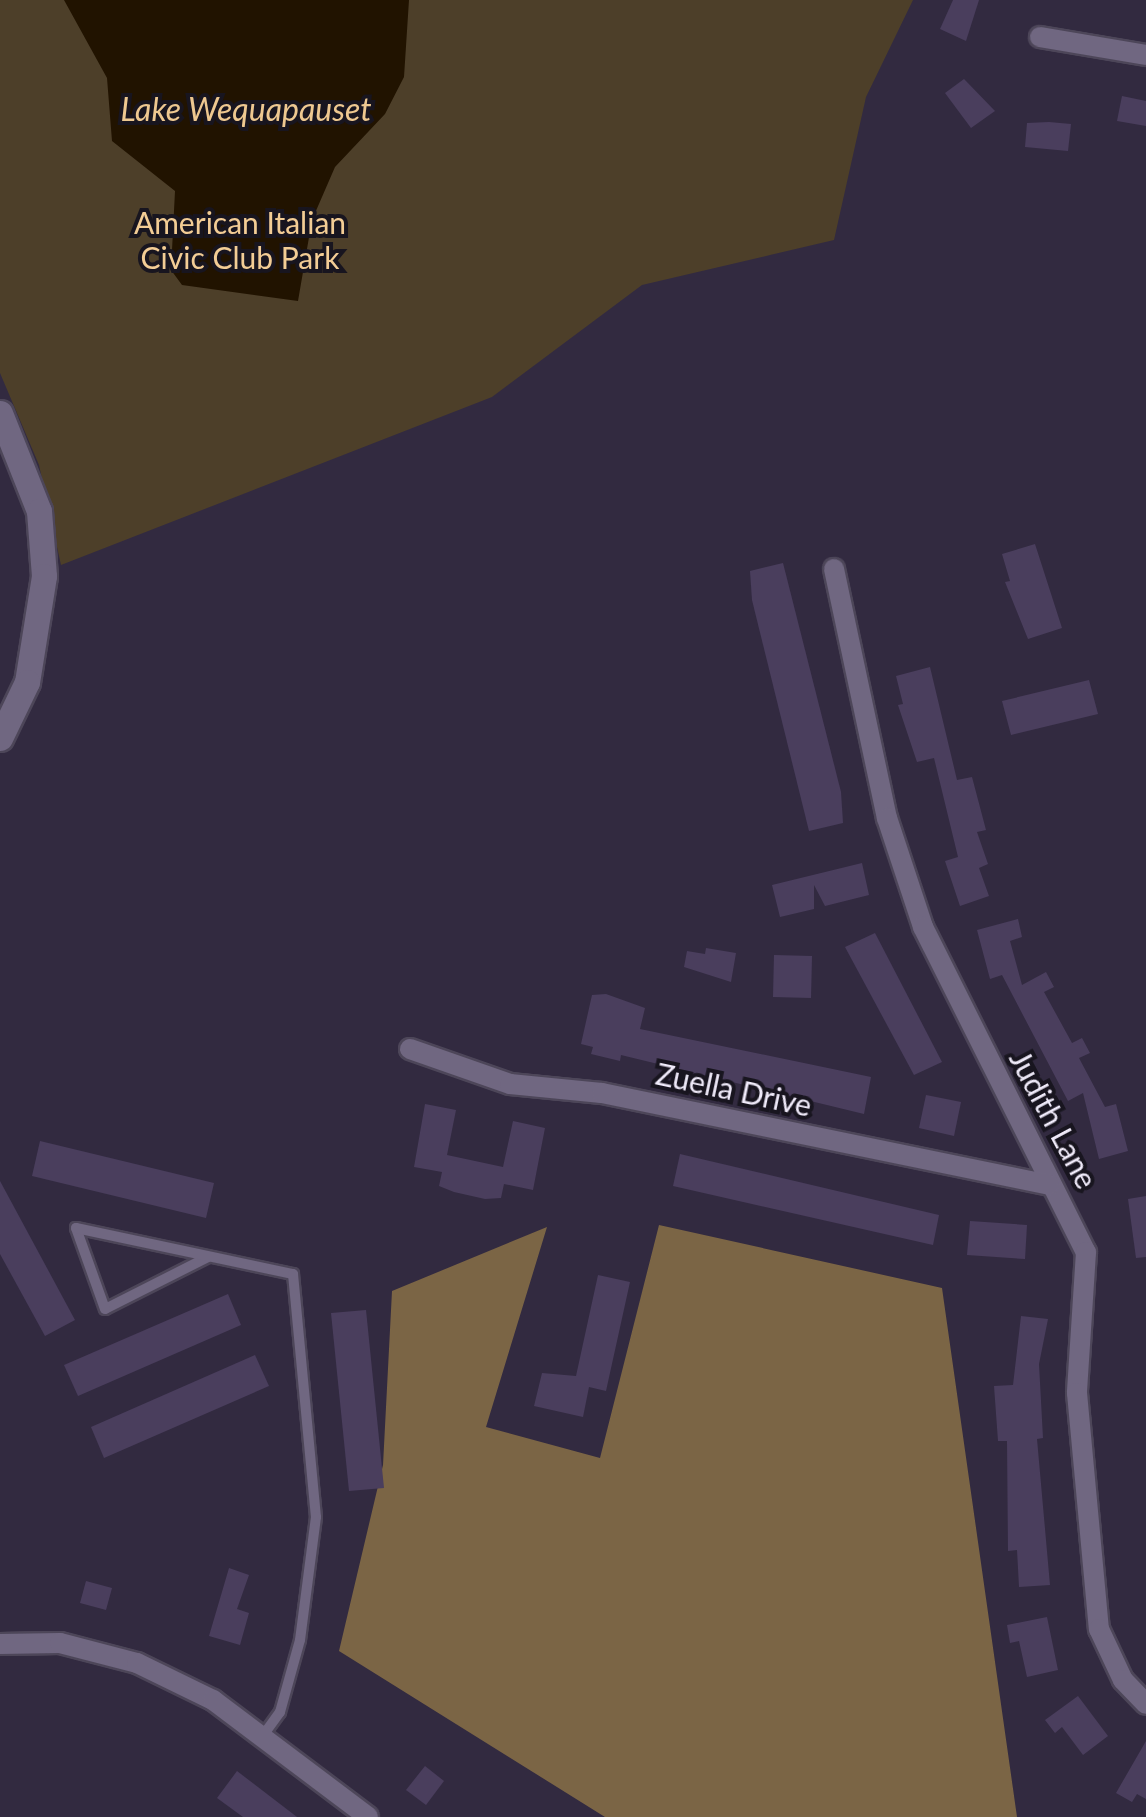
<!DOCTYPE html>
<style>
body{margin:0}
#map{position:relative;width:1146px;height:1817px;overflow:hidden;background:#322a40;font-family:Lato,sans-serif}
div>[style]{position:absolute}
[style*='--x']{left:calc(var(--x)*1px);top:calc(var(--y)*1px);width:calc(var(--w)*1px);rotate:calc(var(--a)*1deg)}
.green>*{inset:0;background:#4d3f29}
.forest>*{inset:0;background:#7b6545}
.water>*{inset:0;background:#211300}
.building>*{inset:0;background:#4a3e5d}
.roads{filter:drop-shadow(2px 0 #4d4659) drop-shadow(-2px 0 #4d4659) drop-shadow(0 2px #4d4659) drop-shadow(0 -2px #4d4659)}
.service>*{height:10px;margin:-5px;padding:0 5px;transform-origin:5px;border-radius:5px;background:#706781}
.minor>*{height:20px;margin:-10px;padding:0 10px;transform-origin:10px;border-radius:10px;background:#706781}
.tertiary>*{height:25px;margin:-12.5px;padding:0 12.5px;transform-origin:12.5px;border-radius:12.5px;background:#706781}
span{translate:-50% -50%;white-space:nowrap;text-align:center;line-height:1.15;-webkit-text-stroke:8px #18151f;paint-order:stroke}
.park-label{font-size:30px;color:#f3cd95}
.street-label{font-size:30px;color:#f0ebfa}
.water-label{font-size:32px;color:#eec890;font-style:italic}
</style>
<div id="map">
<div class="green">
<i style="clip-path:polygon(0 0,913px 0,866px 97px,834px 240px,642px 285px,492px 397px,61px 565px,39px 465px,0 373px)"></i>
</div>
<div class="forest">
<i style="clip-path:polygon(659px 1225px,942px 1288px,1017px 1817px,605px 1817px,339px 1651px,383px 1465px,392px 1291px,547px 1227px,486px 1427px,600px 1458px)"></i>
</div>
<div class="water">
<i style="clip-path:polygon(64px 0,409px 0,404px 77px,385px 114px,335px 167px,312px 220px,298px 301px,182px 285px,171px 270px,175px 191px,112px 141px,107px 78px)"></i>
</div>
<div class="building">
<i style="clip-path:polygon(953px 0,979px 0,966px 41px,940px 29px)"></i>
<i style="clip-path:polygon(964px 79px,995px 111px,971px 128px,945px 93px)"></i>
<i style="clip-path:polygon(1122px 96px,1146px 101px,1146px 126px,1117px 121px)"></i>
<i style="clip-path:polygon(1049px 122px,1071px 124px,1068px 151px,1025px 147px,1027px 123px)"></i>
<i style="clip-path:polygon(1035px 544px,1062px 628px,1028px 639px,1005px 582px,1010px 581px,1002px 554px)"></i>
<i style="clip-path:polygon(783px 563px,841px 792px,843px 823px,809px 831px,752px 600px,750px 571px)"></i>
<i style="clip-path:polygon(930px 667px,957px 780px,972px 777px,986px 830px,977px 832px,988px 864px,979px 868px,989px 896px,960px 906px,945px 861px,958px 857px,934px 758px,917px 762px,898px 705px,903px 704px,896px 676px)"></i>
<i style="clip-path:polygon(1089px 680px,1098px 714px,1011px 735px,1002px 701px)"></i>
<i style="clip-path:polygon(862px 863px,869px 895px,825px 906px,814px 885px,814px 909px,780px 917px,772px 885px)"></i>
<i style="clip-path:polygon(1018px 919px,1022px 937px,1010px 941px,1022px 985px,1046px 972px,1054px 987px,1044px 992px,1072px 1043px,1082px 1038px,1090px 1053px,1079px 1058px,1105px 1107px,1116px 1104px,1128px 1151px,1099px 1159px,1083px 1093px,1068px 1101px,1002px 975px,990px 979px,977px 930px)"></i>
<i style="clip-path:polygon(875px 933px,942px 1062px,914px 1075px,845px 947px)"></i>
<i style="clip-path:polygon(706px 948px,736px 953px,731px 982px,684px 967px,687px 951px,705px 954px)"></i>
<i style="clip-path:polygon(774px 955px,812px 956px,811px 998px,773px 997px)"></i>
<i style="clip-path:polygon(606px 994px,645px 1008px,640px 1029px,871px 1077px,864px 1114px,621px 1055px,620px 1061px,591px 1054px,593px 1047px,581px 1044px,592px 995px)"></i>
<i style="clip-path:polygon(926px 1095px,961px 1102px,954px 1136px,919px 1128px)"></i>
<i style="clip-path:polygon(425px 1104px,456px 1110px,447px 1155px,503px 1167px,513px 1121px,545px 1128px,533px 1190px,504px 1184px,501px 1198px,485px 1199px,454px 1192px,439px 1186px,442px 1172px,414px 1167px)"></i>
<i style="clip-path:polygon(40px 1141px,214px 1183px,206px 1218px,32px 1176px)"></i>
<i style="clip-path:polygon(680px 1154px,939px 1215px,933px 1245px,673px 1186px)"></i>
<i style="clip-path:polygon(0 1181px,75px 1320px,45px 1336px,0 1254px)"></i>
<i style="clip-path:polygon(1146px 1196px,1146px 1257px,1136px 1258px,1128px 1199px)"></i>
<i style="clip-path:polygon(970px 1221px,1027px 1225px,1025px 1259px,967px 1255px)"></i>
<i style="clip-path:polygon(598px 1275px,630px 1282px,606px 1391px,589px 1387px,583px 1417px,534px 1406px,542px 1373px,576px 1376px)"></i>
<i style="clip-path:polygon(228px 1294px,241px 1325px,78px 1396px,64px 1365px)"></i>
<i style="clip-path:polygon(366px 1310px,384px 1488px,349px 1491px,331px 1313px)"></i>
<i style="clip-path:polygon(1021px 1316px,1048px 1319px,1039px 1364px,1043px 1438px,1037px 1439px,1050px 1585px,1019px 1587px,1017px 1550px,1008px 1551px,1007px 1441px,998px 1441px,994px 1386px,1013px 1385px)"></i>
<i style="clip-path:polygon(255px 1355px,269px 1386px,104px 1458px,91px 1427px)"></i>
<i style="clip-path:polygon(229px 1568px,249px 1575px,237px 1609px,249px 1613px,240px 1645px,209px 1636px)"></i>
<i style="clip-path:polygon(86px 1581px,112px 1588px,106px 1610px,80px 1603px)"></i>
<i style="clip-path:polygon(1047px 1617px,1058px 1670px,1027px 1677px,1019px 1641px,1010px 1643px,1007px 1625px)"></i>
<i style="clip-path:polygon(1078px 1696px,1108px 1736px,1083px 1755px,1062px 1727px,1055px 1733px,1045px 1720px)"></i>
<i style="clip-path:polygon(1146px 1741px,1146px 1799px,1137px 1794px,1132px 1802px,1116px 1793px)"></i>
<i style="clip-path:polygon(425px 1766px,444px 1781px,426px 1805px,406px 1790px)"></i>
<i style="clip-path:polygon(237px 1771px,297px 1817px,243px 1817px,217px 1798px)"></i>
</div>
<div class="roads">
<div class="service">
<i style="--x:208;--y:1257;--w:115;--a:153.2"></i>
<i style="--x:105;--y:1309;--w:86;--a:-109.7"></i>
<i style="--x:76;--y:1228;--w:222;--a:12"></i>
<i style="--x:293;--y:1274;--w:244;--a:84.6"></i>
<i style="--x:316;--y:1517;--w:124;--a:97.4"></i>
<i style="--x:300;--y:1640;--w:75;--a:105.5"></i>
<i style="--x:280;--y:1712;--w:31;--a:126"></i>
</div>
<div class="minor">
<i style="--x:1040;--y:37;--w:108;--a:9.6"></i>
<i style="--x:834;--y:569;--w:255;--a:78"></i>
<i style="--x:887;--y:818;--w:115;--a:71.7"></i>
<i style="--x:923;--y:927;--w:364;--a:63.4"></i>
<i style="--x:1086;--y:1252;--w:141;--a:93.7"></i>
<i style="--x:1077;--y:1393;--w:237;--a:84.7"></i>
<i style="--x:1099;--y:1629;--w:56;--a:64.8"></i>
<i style="--x:1123;--y:1680;--w:33;--a:46"></i>
<i style="--x:410;--y:1049;--w:106;--a:19.3"></i>
<i style="--x:510;--y:1084;--w:92;--a:5.6"></i>
<i style="--x:602;--y:1093;--w:456;--a:11.6"></i>
<i style="--x:0;--y:1644;--w:60;--a:-1"></i>
<i style="--x:60;--y:1643;--w:80;--a:14.6"></i>
<i style="--x:137;--y:1663;--w:85;--a:26"></i>
<i style="--x:213;--y:1700;--w:194;--a:37"></i>
</div>
<div class="tertiary">
<i style="--x:0;--y:413;--w:105;--a:68.3"></i>
<i style="--x:39;--y:511;--w:65;--a:85.6"></i>
<i style="--x:44;--y:576;--w:107;--a:99.1"></i>
<i style="--x:27;--y:682;--w:62;--a:115.7"></i>
</div>
</div>
<div class="park-label">
<span style="left:240px;top:239px">American Italian<br>Civic Club Park</span>
</div>
<div class="street-label">
<span style="left:734px;top:1089px;rotate:12deg">Zuella Drive</span>
<span style="left:1054px;top:1119px;rotate:62deg">Judith Lane</span>
</div>
<div class="water-label">
<span style="left:246px;top:109px">Lake Wequapauset</span>
</div>
</div>
